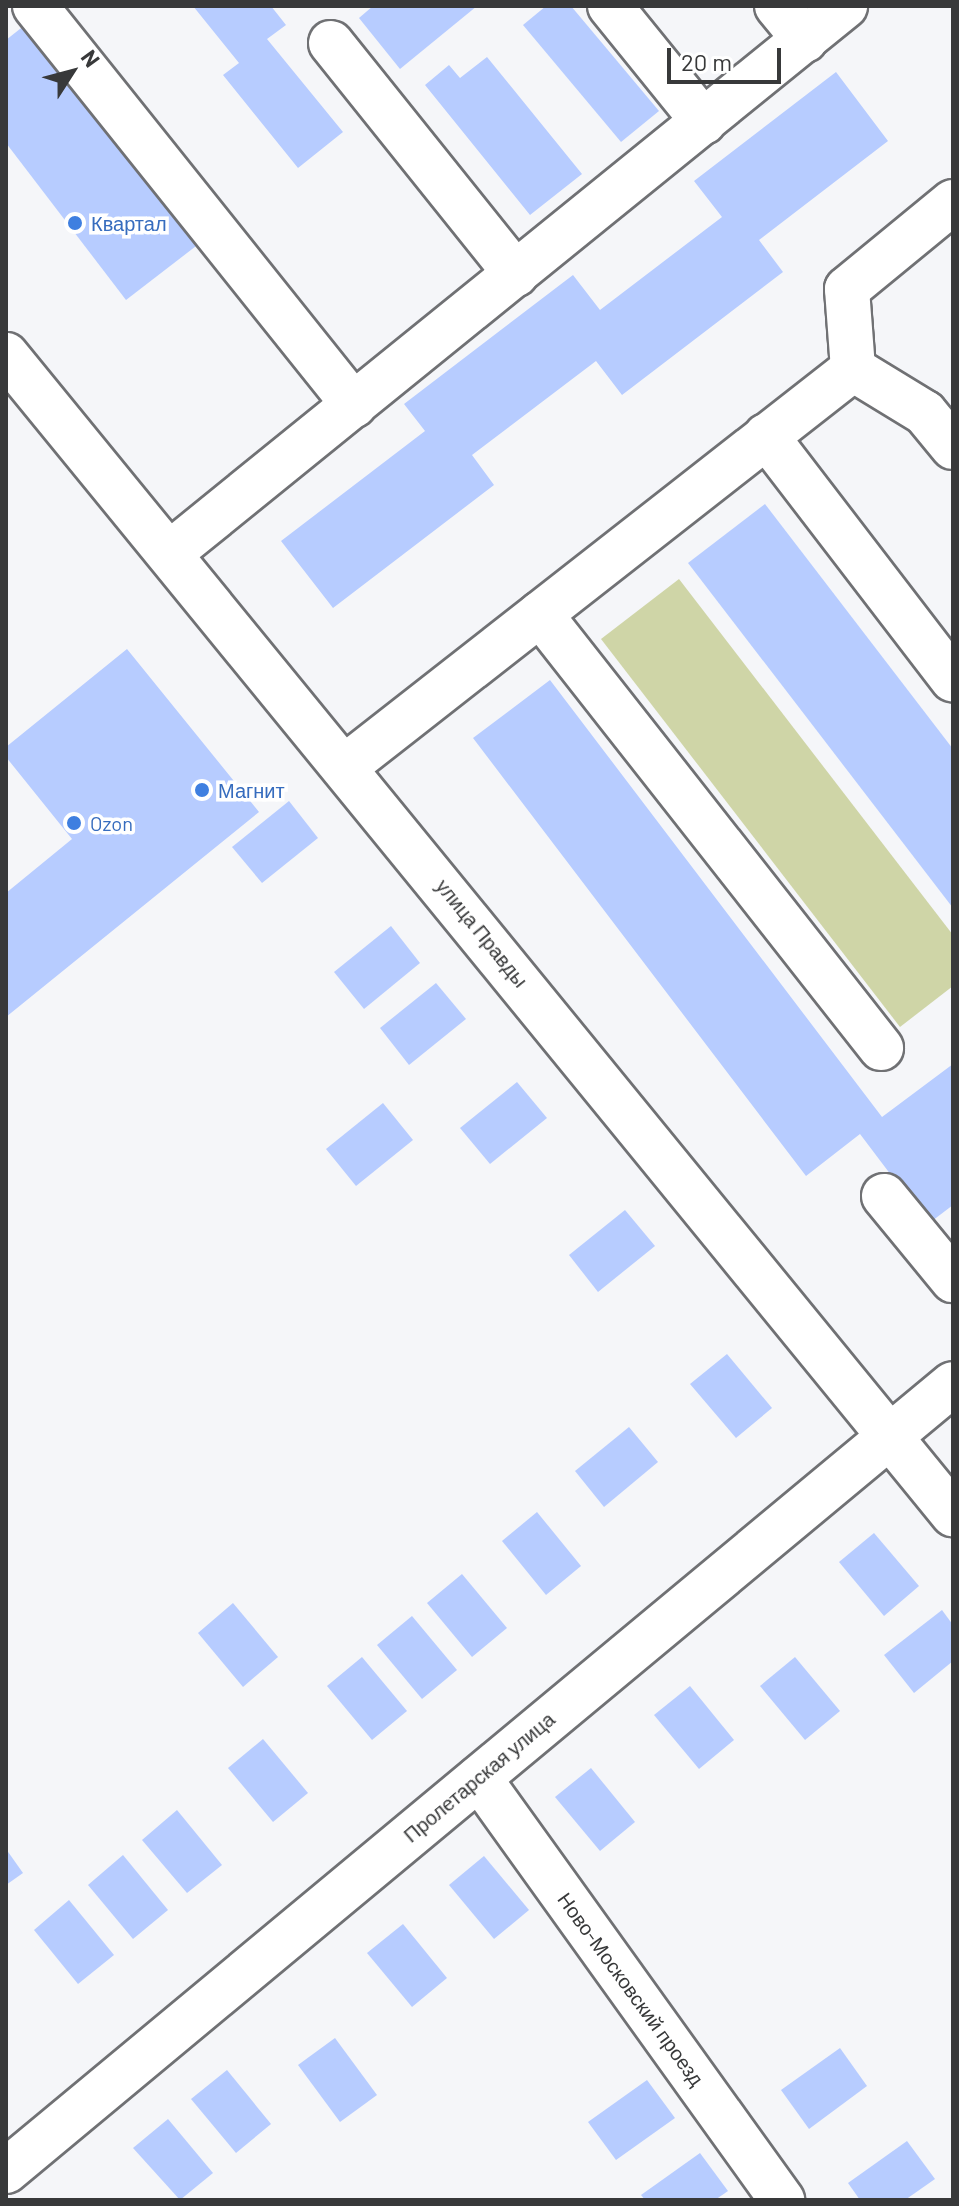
<!DOCTYPE html>
<meta charset="utf-8">
<style>
body{margin:0}
#map{position:relative;width:959px;height:2206px;overflow:hidden;background:#f5f6f9;font-family:Barlow,sans-serif}
div>[style]{position:absolute}
[style*='--x']{left:calc(var(--x)*1px);top:calc(var(--y)*1px);width:calc(var(--w)*1px);rotate:calc(var(--a)*1deg)}
.green>*{inset:0;background:#cfd5a7}
.building>*{inset:0;background:#b7ccff}
.roads{filter:drop-shadow(2px 0 #707174) drop-shadow(-2px 0 #707174) drop-shadow(0 2px #707174) drop-shadow(0 -2px #707174)}
.minor>*{height:44px;margin:-22px;padding:0 22px;transform-origin:22px;border-radius:22px;background:#fff}
.dots>*{width:22px;height:22px;translate:-50% -50%;box-sizing:border-box;border:4px solid #fff;border-radius:50%}
span{translate:-50% -50%;white-space:nowrap;text-align:center;line-height:1.15;-webkit-text-stroke:7px #fff;paint-order:stroke}
.shop-label{font-size:20px;color:#366cbe}
.left{translate:0 -50%;text-align:left}
.street-label{font-size:20px;color:#38393a}
.frame{position:absolute;inset:0;border:8px solid #38393a;pointer-events:none}
.north{position:absolute;left:32px;top:32px;width:80px;height:80px;-webkit-text-stroke:6px #fff;paint-order:stroke;rotate:54deg;font-size:22px;font-weight:700;line-height:32px;text-align:center;color:#38393a}
.north::after{content:'';display:block;margin:auto;width:28px;height:36px;background:#38393a;clip-path:polygon(50% 0,100% 100%,50% 72%,0 100%)}
.scale{position:absolute;left:667px;top:48px;width:114px;height:36px;box-sizing:border-box;border:4px solid #38393a;border-top:0;padding-left:10px;font-size:24px;line-height:28px;white-space:nowrap;color:#38393a;-webkit-text-stroke:6px #fff;paint-order:stroke}
</style>
<div id="map">
<div class="green">
<i style="clip-path:polygon(679px 579px,953px 935px,953px 986px,900px 1027px,601px 639px)"></i>
</div>
<div class="building">
<i style="clip-path:polygon(193px 6px,271px 6px,286px 25px,267px 39px,343px 132px,298px 168px,223px 75px,239px 63px)"></i>
<i style="clip-path:polygon(373px 6px,477px 6px,400px 69px,359px 18px)"></i>
<i style="clip-path:polygon(546px 6px,571px 6px,659px 111px,621px 142px,523px 25px)"></i>
<i style="clip-path:polygon(30px 21px,200px 243px,126px 300px,6px 143px,6px 40px)"></i>
<i style="clip-path:polygon(487px 57px,582px 174px,530px 215px,425px 85px,449px 65px,460px 78px)"></i>
<i style="clip-path:polygon(836px 72px,888px 141px,759px 240px,783px 272px,622px 395px,596px 361px,472px 455px,494px 485px,333px 608px,281px 541px,425px 431px,404px 404px,573px 275px,600px 310px,722px 217px,694px 181px)"></i>
<i style="clip-path:polygon(765px 504px,953px 749px,953px 908px,688px 563px)"></i>
<i style="clip-path:polygon(127px 649px,259px 812px,6px 1017px,6px 893px,72px 839px,6px 757px,6px 747px)"></i>
<i style="clip-path:polygon(550px 680px,882px 1117px,953px 1064px,953px 1205px,928px 1224px,860px 1134px,806px 1176px,473px 738px)"></i>
<i style="clip-path:polygon(289px 801px,318px 838px,262px 883px,232px 847px)"></i>
<i style="clip-path:polygon(391px 926px,420px 963px,364px 1009px,334px 972px)"></i>
<i style="clip-path:polygon(436px 983px,466px 1019px,409px 1065px,380px 1028px)"></i>
<i style="clip-path:polygon(517px 1082px,547px 1118px,490px 1164px,460px 1128px)"></i>
<i style="clip-path:polygon(383px 1103px,413px 1140px,356px 1186px,326px 1149px)"></i>
<i style="clip-path:polygon(625px 1210px,655px 1246px,598px 1292px,569px 1255px)"></i>
<i style="clip-path:polygon(727px 1354px,772px 1408px,736px 1438px,690px 1384px)"></i>
<i style="clip-path:polygon(629px 1427px,658px 1462px,604px 1507px,575px 1471px)"></i>
<i style="clip-path:polygon(537px 1512px,581px 1566px,546px 1595px,502px 1541px)"></i>
<i style="clip-path:polygon(874px 1533px,919px 1586px,884px 1616px,839px 1562px)"></i>
<i style="clip-path:polygon(462px 1574px,507px 1628px,472px 1657px,427px 1603px)"></i>
<i style="clip-path:polygon(233px 1603px,278px 1657px,243px 1687px,198px 1633px)"></i>
<i style="clip-path:polygon(942px 1610px,953px 1625px,953px 1661px,914px 1693px,884px 1655px)"></i>
<i style="clip-path:polygon(412px 1616px,457px 1670px,422px 1699px,377px 1645px)"></i>
<i style="clip-path:polygon(362px 1657px,407px 1711px,372px 1740px,327px 1686px)"></i>
<i style="clip-path:polygon(795px 1657px,840px 1711px,805px 1740px,760px 1686px)"></i>
<i style="clip-path:polygon(690px 1686px,734px 1740px,699px 1769px,654px 1715px)"></i>
<i style="clip-path:polygon(263px 1739px,308px 1793px,273px 1822px,228px 1768px)"></i>
<i style="clip-path:polygon(591px 1768px,635px 1822px,600px 1851px,555px 1797px)"></i>
<i style="clip-path:polygon(177px 1810px,222px 1865px,187px 1893px,142px 1840px)"></i>
<i style="clip-path:polygon(6px 1849px,23px 1873px,6px 1885px)"></i>
<i style="clip-path:polygon(123px 1855px,168px 1910px,133px 1939px,88px 1885px)"></i>
<i style="clip-path:polygon(484px 1856px,529px 1910px,494px 1939px,449px 1885px)"></i>
<i style="clip-path:polygon(69px 1900px,114px 1955px,78px 1984px,34px 1930px)"></i>
<i style="clip-path:polygon(403px 1924px,447px 1978px,412px 2007px,367px 1953px)"></i>
<i style="clip-path:polygon(335px 2038px,377px 2095px,340px 2122px,298px 2065px)"></i>
<i style="clip-path:polygon(840px 2048px,867px 2086px,809px 2129px,781px 2090px)"></i>
<i style="clip-path:polygon(227px 2070px,271px 2124px,236px 2153px,191px 2099px)"></i>
<i style="clip-path:polygon(647px 2080px,675px 2118px,616px 2160px,588px 2122px)"></i>
<i style="clip-path:polygon(168px 2119px,213px 2173px,180px 2200px,133px 2148px)"></i>
<i style="clip-path:polygon(907px 2141px,935px 2179px,905px 2200px,860px 2200px,848px 2183px)"></i>
<i style="clip-path:polygon(700px 2153px,728px 2191px,715px 2200px,645px 2200px,641px 2195px)"></i>
</div>
<div class="roads">
<div class="minor">
<i style="--x:35;--y:6;--w:511;--a:51.36"></i>
<i style="--x:610;--y:6;--w:149;--a:51"></i>
<i style="--x:777;--y:6;--w:44;--a:50.5"></i>
<i style="--x:331;--y:43;--w:296;--a:51.3"></i>
<i style="--x:6;--y:355;--w:1497;--a:50.75"></i>
<i style="--x:853;--y:369;--w:84;--a:31.4"></i>
<i style="--x:925;--y:413;--w:44;--a:50.5"></i>
<i style="--x:766;--y:436;--w:307;--a:52.5"></i>
<i style="--x:170;--y:553;--w:869;--a:-39.02"></i>
<i style="--x:540;--y:614;--w:552;--a:51.84"></i>
<i style="--x:346;--y:766;--w:644;--a:-38.06"></i>
<i style="--x:853;--y:369;--w:80;--a:-94.3"></i>
<i style="--x:847;--y:289;--w:137;--a:-39.4"></i>
<i style="--x:884;--y:1196;--w:109;--a:50.6"></i>
<i style="--x:479;--y:1778;--w:520;--a:54.32"></i>
<i style="--x:6;--y:2171;--w:1231;--a:-39.73"></i>
</div>
</div>
<div class="dots">
<i style="left:75px;top:223px;background:#3f7fe0"></i>
<i style="left:202px;top:790px;background:#3f7fe0"></i>
<i style="left:74px;top:823px;background:#3f7fe0"></i>
</div>
<div class="shop-label">
<span class="left" style="left:91px;top:223px">Квартал</span>
<span class="left" style="left:218px;top:790px">Магнит</span>
<span class="left" style="left:90px;top:823px">Ozon</span>
</div>
<div class="street-label">
<span style="left:482px;top:933px;rotate:51deg">улица Правды</span>
<span style="left:479px;top:1777px;rotate:-40deg">Пролетарская улица</span>
<span style="left:631px;top:1989px;rotate:54deg">Ново-Московский проезд</span>
</div>
<div class="frame"></div>
<div class="north">N</div>
<div class="scale">20 m</div>
</div>
